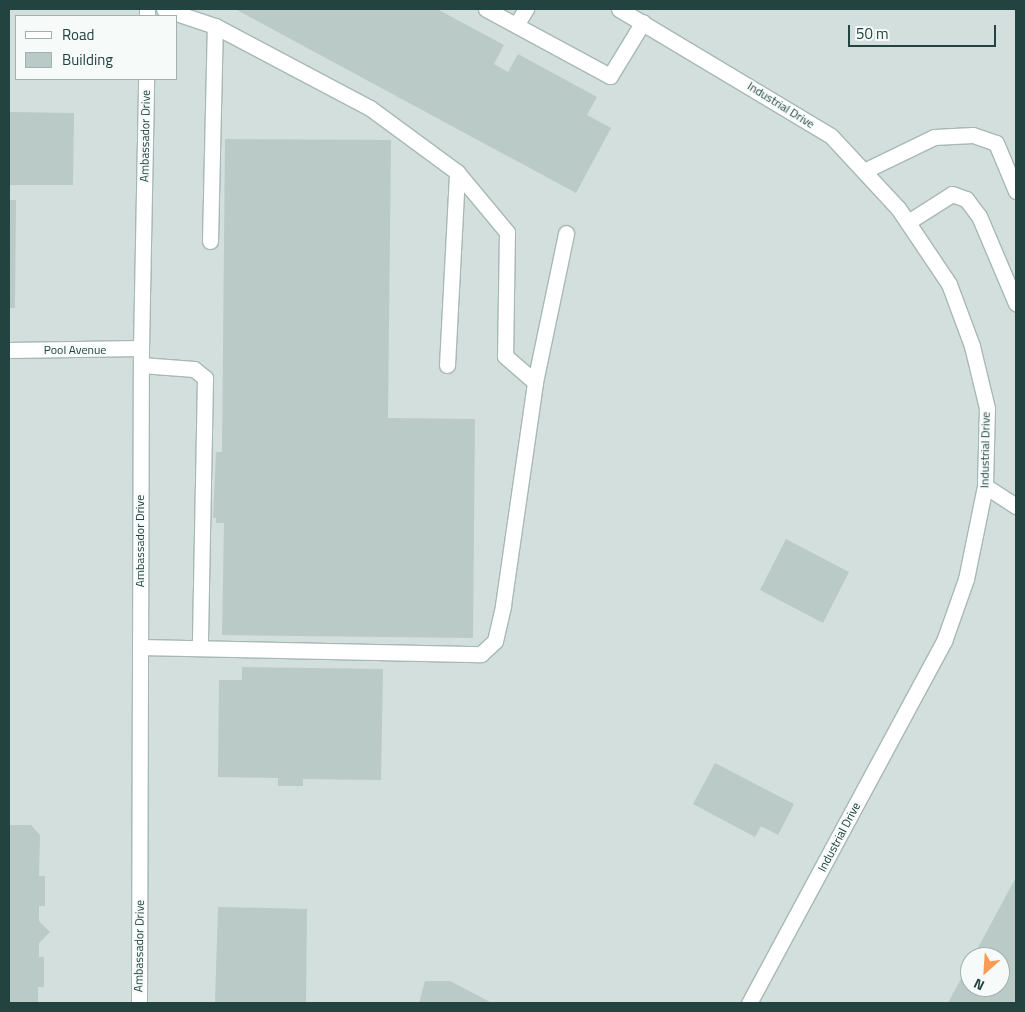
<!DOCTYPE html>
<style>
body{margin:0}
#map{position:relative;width:1025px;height:1012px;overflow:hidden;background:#e5efec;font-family:"Titillium Web",sans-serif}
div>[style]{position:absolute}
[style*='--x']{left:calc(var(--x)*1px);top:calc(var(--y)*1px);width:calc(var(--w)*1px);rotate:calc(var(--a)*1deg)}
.built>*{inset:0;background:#d3dfdc}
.building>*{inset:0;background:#bacac6}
.roads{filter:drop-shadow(1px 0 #a7b8b5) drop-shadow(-1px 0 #a7b8b5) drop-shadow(0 1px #a7b8b5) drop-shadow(0 -1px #a7b8b5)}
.minor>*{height:15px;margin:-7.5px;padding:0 7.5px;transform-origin:7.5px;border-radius:7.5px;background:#fff}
span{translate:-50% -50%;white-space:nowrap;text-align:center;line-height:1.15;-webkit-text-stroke:4px #f6fbf9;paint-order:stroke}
.street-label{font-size:12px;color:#224340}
.frame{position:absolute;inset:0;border:10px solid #224340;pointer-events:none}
.legend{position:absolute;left:15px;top:15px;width:162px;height:65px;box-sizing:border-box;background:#f6fbf9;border:1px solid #a1b1af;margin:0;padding:6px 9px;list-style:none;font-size:15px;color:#224340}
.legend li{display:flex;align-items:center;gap:10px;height:25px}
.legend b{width:25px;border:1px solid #a1b1af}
.north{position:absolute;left:960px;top:947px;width:50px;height:50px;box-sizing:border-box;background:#f6fbf9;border:1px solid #a1b1af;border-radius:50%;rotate:206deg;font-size:14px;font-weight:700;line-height:20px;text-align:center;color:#224340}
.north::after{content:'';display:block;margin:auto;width:18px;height:22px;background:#fc9b56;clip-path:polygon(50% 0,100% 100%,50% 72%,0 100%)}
.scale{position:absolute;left:848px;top:25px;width:148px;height:22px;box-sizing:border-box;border:2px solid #224340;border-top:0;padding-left:6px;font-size:15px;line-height:18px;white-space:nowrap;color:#224340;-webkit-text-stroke:4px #f6fbf9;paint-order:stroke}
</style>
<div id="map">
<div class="built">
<i style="clip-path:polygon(evenodd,9px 9px,1016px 9px,1016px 1003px,9px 1003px,9px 9px,16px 16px,176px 16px,176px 79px,16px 79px,16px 16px,9px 9px,970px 957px,1000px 957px,1000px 987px,970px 987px,970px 957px)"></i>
</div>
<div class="building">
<i style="clip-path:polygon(235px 9px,437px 9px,504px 45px,494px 64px,508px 72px,518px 54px,597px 97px,587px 115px,611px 128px,576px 193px)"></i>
<i style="clip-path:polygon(9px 112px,74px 113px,73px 185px,9px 185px)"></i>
<i style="clip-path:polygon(225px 139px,391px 140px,388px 418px,475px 419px,473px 638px,222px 635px,224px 523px,216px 523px,216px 518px,213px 518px,216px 452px,222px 452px)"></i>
<i style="clip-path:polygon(9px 200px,16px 200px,15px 308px,9px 308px)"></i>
<i style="clip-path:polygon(786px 539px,849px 572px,823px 623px,760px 590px)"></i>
<i style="clip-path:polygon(242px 667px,383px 669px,381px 780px,303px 779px,303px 786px,278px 786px,278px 778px,218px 777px,219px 680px,242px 680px)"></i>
<i style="clip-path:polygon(715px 763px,794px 804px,778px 835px,761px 826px,755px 837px,693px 804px)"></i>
<i style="clip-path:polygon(9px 825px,31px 825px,40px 835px,39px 876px,45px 876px,45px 906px,39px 906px,39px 921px,50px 932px,39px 943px,39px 957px,44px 957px,44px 987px,38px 987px,38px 1003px,9px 1003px)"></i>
<i style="clip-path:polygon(1015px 879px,1016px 1003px,948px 1003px,970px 962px,970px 987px,1000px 987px,1000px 957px,973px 957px)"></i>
<i style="clip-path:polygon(218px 907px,307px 909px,306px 1003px,215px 1003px)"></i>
<i style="clip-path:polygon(425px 981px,450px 981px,492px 1003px,419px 1003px)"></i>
</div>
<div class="roads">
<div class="minor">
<i style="--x:164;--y:9;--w:54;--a:18.4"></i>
<i style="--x:215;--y:26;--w:175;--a:27.9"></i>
<i style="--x:370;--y:108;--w:108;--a:36.3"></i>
<i style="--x:457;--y:172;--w:78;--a:50.2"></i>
<i style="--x:507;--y:232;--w:124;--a:90.9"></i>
<i style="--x:505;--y:356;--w:40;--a:41"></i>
<i style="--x:486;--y:9;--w:141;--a:28.4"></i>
<i style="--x:610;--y:76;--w:63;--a:-58.6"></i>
<i style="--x:619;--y:9;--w:247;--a:30.9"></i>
<i style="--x:831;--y:136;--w:98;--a:47.1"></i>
<i style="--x:898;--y:208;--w:92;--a:56.1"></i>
<i style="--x:949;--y:284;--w:66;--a:69.6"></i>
<i style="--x:972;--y:346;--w:64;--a:76.4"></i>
<i style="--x:987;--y:408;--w:78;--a:91.5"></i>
<i style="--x:985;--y:486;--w:95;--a:101.5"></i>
<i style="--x:966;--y:579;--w:66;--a:109.5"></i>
<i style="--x:944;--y:641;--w:411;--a:118.3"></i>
<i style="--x:147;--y:16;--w:7;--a:-90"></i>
<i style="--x:516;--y:25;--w:19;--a:-58"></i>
<i style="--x:864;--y:171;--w:78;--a:-25.9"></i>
<i style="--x:934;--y:137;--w:39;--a:-3"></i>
<i style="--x:973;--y:135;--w:24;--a:19"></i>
<i style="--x:996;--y:143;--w:52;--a:67.4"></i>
<i style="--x:908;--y:222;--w:52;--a:-32.5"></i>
<i style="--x:952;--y:194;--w:15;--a:20"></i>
<i style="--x:966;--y:199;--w:21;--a:53"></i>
<i style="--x:979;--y:216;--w:95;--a:67"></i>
<i style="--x:210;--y:241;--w:215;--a:-88.7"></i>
<i style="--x:9;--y:350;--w:132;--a:-0.9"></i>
<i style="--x:141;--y:365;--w:53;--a:4.3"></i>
<i style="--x:194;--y:369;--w:14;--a:39"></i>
<i style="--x:205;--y:378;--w:270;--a:91.1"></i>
<i style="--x:447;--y:365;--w:193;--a:-87"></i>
<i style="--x:985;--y:486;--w:37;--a:33"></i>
<i style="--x:140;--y:647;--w:341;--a:1.2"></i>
<i style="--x:481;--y:654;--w:19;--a:-43"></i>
<i style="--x:495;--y:641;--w:37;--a:-77"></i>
<i style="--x:503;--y:605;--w:225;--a:-81.8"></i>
<i style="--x:535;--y:382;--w:152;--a:-78.2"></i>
<i style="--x:139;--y:1003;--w:655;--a:-89.83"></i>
<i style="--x:141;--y:348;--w:269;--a:-88.9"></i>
</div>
</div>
<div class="street-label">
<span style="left:781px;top:105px;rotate:32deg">Industrial Drive</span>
<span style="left:145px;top:136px;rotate:-89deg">Ambassador Drive</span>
<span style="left:75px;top:350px">Pool Avenue</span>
<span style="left:985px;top:450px;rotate:-89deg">Industrial Drive</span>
<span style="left:140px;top:541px;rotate:-90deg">Ambassador Drive</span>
<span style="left:839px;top:837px;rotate:-62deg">Industrial Drive</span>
<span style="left:139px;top:946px;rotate:-89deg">Ambassador Drive</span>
</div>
<div class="frame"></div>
<ul class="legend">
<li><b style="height:6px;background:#fff"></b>Road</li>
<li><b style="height:14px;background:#bacac6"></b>Building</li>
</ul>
<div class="north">N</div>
<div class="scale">50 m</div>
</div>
